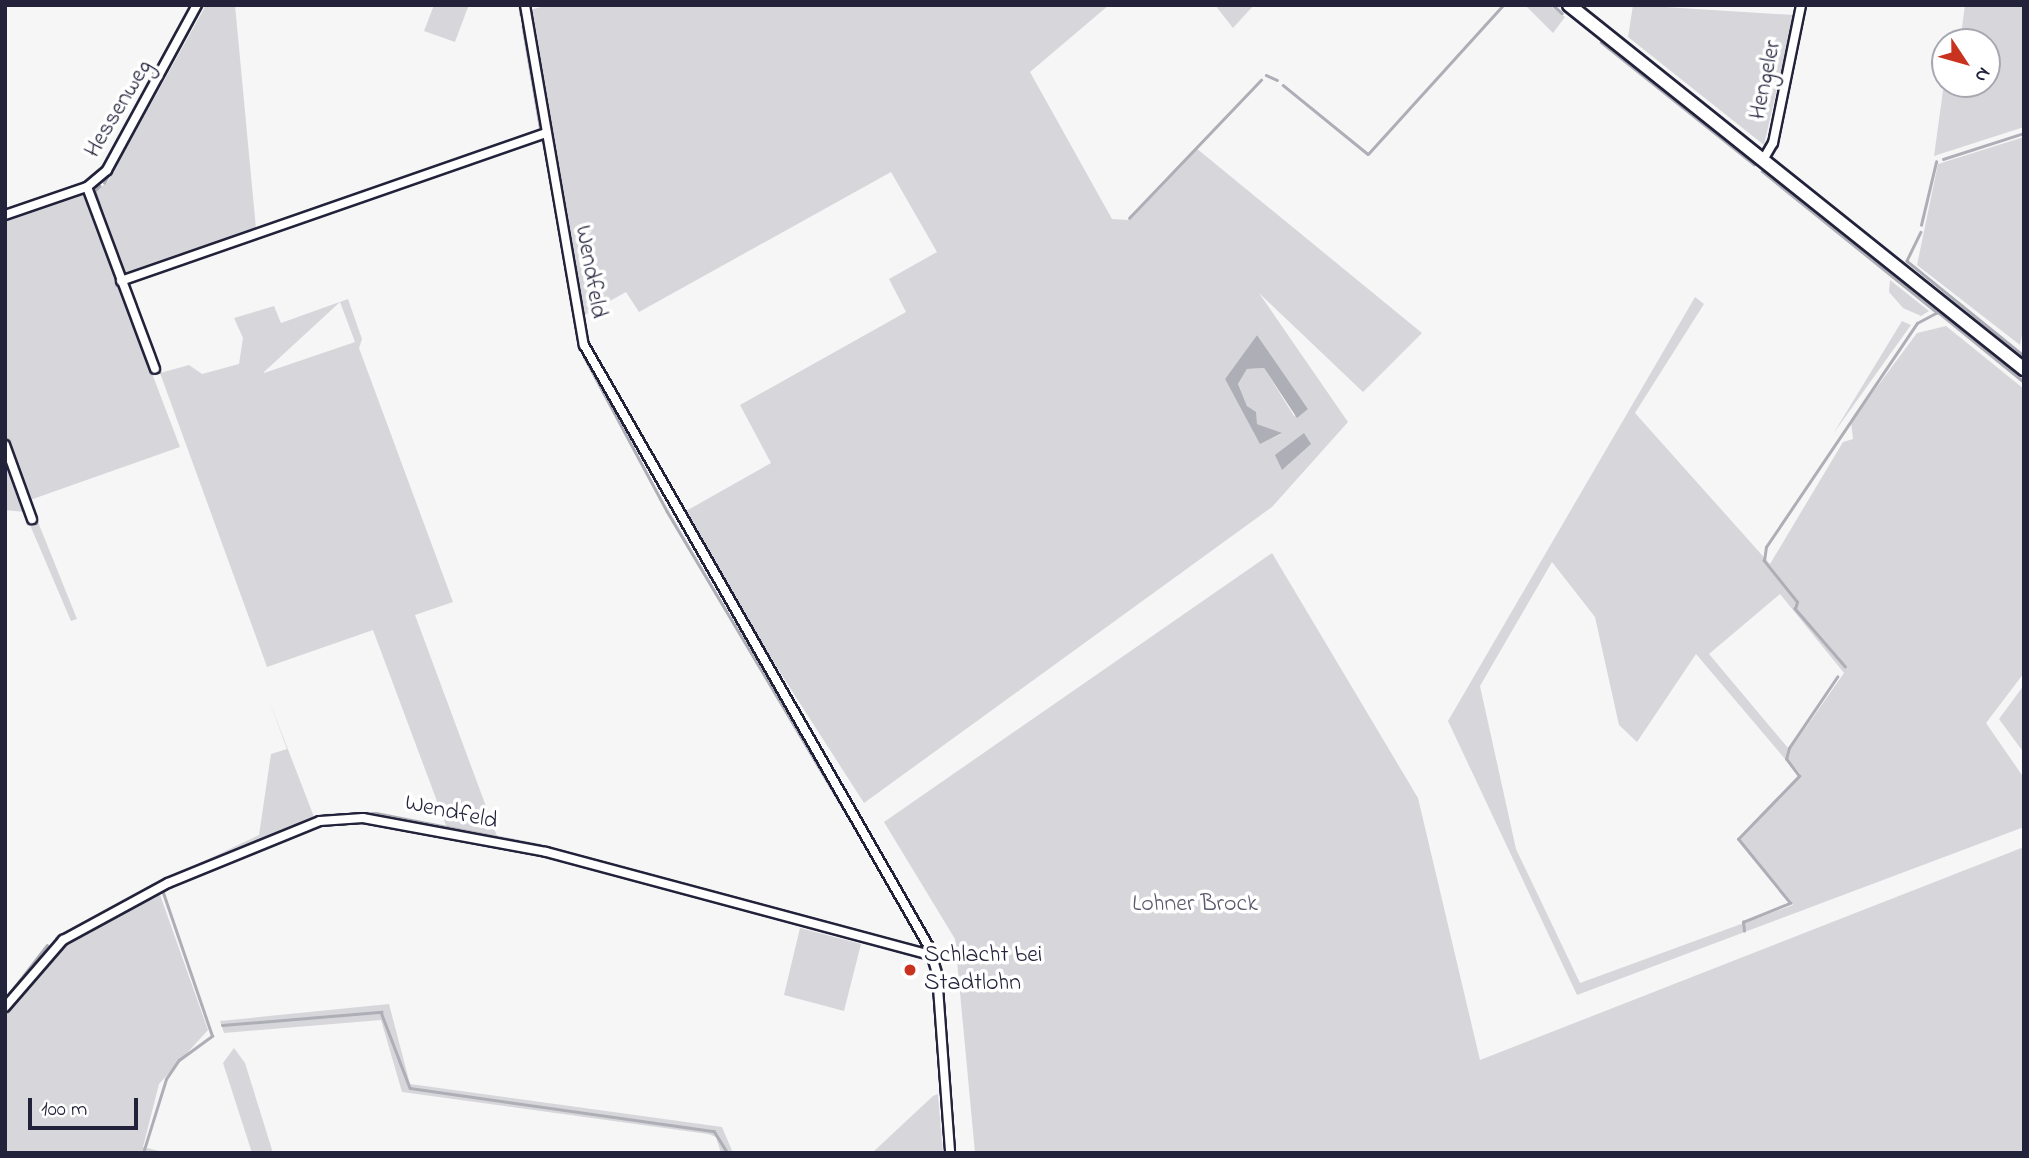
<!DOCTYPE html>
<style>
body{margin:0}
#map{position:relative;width:2029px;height:1158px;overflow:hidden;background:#f6f6f7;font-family:"Indie Flower",sans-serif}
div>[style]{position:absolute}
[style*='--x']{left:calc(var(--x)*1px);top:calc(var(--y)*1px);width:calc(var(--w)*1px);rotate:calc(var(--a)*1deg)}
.green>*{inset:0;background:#d7d7db}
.water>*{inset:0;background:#aeaeb7}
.stream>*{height:2.5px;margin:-1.25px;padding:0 1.25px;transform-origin:1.25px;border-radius:1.25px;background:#aeaeb7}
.roads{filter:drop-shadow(2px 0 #22223b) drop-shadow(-2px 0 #22223b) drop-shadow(0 2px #22223b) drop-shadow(0 -2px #22223b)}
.street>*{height:8px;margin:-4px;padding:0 4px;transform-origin:4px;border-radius:4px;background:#fff}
.secondary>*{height:12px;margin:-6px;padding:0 6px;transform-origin:6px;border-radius:6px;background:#fff}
.dots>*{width:19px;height:19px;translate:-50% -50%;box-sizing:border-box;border:4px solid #fff;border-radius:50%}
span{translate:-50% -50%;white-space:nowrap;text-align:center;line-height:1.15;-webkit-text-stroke:7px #fff;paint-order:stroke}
.street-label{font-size:24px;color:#22223b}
.park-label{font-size:24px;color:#58586b}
.poi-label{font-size:24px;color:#22223b}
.left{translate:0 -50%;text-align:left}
.frame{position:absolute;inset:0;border:7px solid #22223b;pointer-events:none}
.north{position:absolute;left:1931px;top:28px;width:70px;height:70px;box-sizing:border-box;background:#fff;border:2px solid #a7a7b1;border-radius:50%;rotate:126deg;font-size:19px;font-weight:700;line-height:28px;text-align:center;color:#22223b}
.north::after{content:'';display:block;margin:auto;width:24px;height:32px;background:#c8321e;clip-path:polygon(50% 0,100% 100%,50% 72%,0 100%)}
.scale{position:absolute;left:28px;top:1098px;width:110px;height:32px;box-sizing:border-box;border:4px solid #22223b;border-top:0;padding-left:9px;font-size:21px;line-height:24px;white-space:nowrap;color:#22223b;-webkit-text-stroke:5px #fff;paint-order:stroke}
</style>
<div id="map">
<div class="green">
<i style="clip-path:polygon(206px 5px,235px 5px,256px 229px,125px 275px,96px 190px,107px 183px)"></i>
<i style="clip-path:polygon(434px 5px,468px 7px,455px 42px,424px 31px)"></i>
<i style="clip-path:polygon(evenodd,549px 5px,1109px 5px,1030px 72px,1112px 219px,1129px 220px,1196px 148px,1422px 333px,1363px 392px,1259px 293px,1348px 422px,1272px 507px,864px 803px,679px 515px,771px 463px,740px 405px,906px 312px,889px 279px,937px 252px,891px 172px,639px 312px,626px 292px,581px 317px,530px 10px,549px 5px,1257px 335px,1308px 409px,1294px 416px,1264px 368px,1247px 369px,1238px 384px,1247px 406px,1257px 424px,1281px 434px,1261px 443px,1225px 379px,1257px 335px)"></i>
<i style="clip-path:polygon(1215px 5px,1254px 5px,1233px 28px)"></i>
<i style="clip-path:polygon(1525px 5px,1549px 5px,1565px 17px,1553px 33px)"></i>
<i style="clip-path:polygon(1633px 5px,1794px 15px,1764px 145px,1628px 37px)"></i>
<i style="clip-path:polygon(1965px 5px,2024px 5px,2024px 127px,1934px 156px,1945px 76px,1945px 84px,1987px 84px,1987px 42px,1960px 42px)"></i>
<i style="clip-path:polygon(2024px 137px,2024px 325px,2020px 345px,1917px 265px,1938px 164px)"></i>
<i style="clip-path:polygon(83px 192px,180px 447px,30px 500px,5px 434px,5px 219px)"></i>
<i style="clip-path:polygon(1890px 280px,1929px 311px,1921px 316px,1903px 308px,1889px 292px)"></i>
<i style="clip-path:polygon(evenodd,1695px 297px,1704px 304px,1635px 413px,1770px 564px,1843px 442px,1853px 439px,1851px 422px,1917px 333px,1946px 326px,2024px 389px,2024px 673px,1986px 723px,2024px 778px,2024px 827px,1577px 995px,1448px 721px,1695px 297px,1552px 562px,1595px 617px,1619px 725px,1637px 742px,1696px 654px,1785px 759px,1788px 748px,1709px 654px,1780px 594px,1844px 673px,1790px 750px,1787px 758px,1801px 775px,1739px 840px,1793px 905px,1580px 983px,1516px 849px,1480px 686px,1552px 562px)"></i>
<i style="clip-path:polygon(evenodd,348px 299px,362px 339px,359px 348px,453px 602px,415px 615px,497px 836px,447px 828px,373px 630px,267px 667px,160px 373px,189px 365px,202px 374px,239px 364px,243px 338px,234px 318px,274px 306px,281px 323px,348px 299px,340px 302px,355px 342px,264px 373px,264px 372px,340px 302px)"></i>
<i style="clip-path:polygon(1902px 321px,1911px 325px,1833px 434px)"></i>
<i style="clip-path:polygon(5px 458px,25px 512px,5px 510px)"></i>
<i style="clip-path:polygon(38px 522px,77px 619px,71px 621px,30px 525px)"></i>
<i style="clip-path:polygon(1272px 553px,1418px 798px,1480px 1060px,2024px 847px,2024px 1153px,975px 1153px,955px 939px,884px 822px)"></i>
<i style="clip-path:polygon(2024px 685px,2024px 753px,1999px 719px)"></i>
<i style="clip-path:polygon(269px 700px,314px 817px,166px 879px,259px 835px,271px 754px,287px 749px)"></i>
<i style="clip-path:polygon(159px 892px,208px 1030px,159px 1084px,143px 1147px,167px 1153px,5px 1153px,5px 1014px,50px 955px)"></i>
<i style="clip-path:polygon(800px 928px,861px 944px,844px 1011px,784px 995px)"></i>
<i style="clip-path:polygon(389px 1004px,410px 1084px,722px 1127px,733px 1153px,721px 1153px,716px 1137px,708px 1134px,402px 1092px,381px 1020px,224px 1033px,220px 1021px)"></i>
<i style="clip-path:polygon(234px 1048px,245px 1063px,273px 1153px,252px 1153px,223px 1063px)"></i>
<i style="clip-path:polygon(938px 1094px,943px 1153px,872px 1153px,933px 1096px)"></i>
</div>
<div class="water">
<i style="clip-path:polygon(1257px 335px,1308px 409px,1297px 418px,1264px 368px,1247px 369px,1238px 384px,1247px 406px,1256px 412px,1257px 424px,1282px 433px,1260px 444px,1225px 379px)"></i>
<i style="clip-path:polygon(1304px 433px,1311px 444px,1282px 470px,1275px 455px)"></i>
</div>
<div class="stream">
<i style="--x:520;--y:5;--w:9;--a:84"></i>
<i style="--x:1553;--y:5;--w:12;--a:42"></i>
<i style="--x:523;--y:26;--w:107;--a:80.3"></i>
<i style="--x:1601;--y:42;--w:196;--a:38.6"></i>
<i style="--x:1266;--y:75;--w:12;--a:24"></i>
<i style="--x:1283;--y:85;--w:109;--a:39.1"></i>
<i style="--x:1368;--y:154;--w:201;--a:-47.8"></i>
<i style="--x:543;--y:139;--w:223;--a:79.1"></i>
<i style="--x:585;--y:358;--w:174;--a:61.8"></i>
<i style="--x:667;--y:511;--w:401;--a:59.3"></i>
<i style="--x:1943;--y:159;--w:85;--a:-17.8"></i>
<i style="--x:1762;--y:171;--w:225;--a:38.9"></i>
<i style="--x:104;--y:183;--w:203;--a:-61.2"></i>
<i style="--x:100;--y:186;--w:7;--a:135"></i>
<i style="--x:95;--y:191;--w:57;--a:71.6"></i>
<i style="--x:1129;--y:218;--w:191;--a:-46.3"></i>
<i style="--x:1921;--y:225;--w:65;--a:-76.6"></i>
<i style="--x:1921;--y:232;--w:32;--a:116"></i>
<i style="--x:1907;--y:261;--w:148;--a:39"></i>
<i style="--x:1845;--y:667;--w:77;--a:-130.8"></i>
<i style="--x:1795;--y:609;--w:7;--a:-74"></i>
<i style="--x:1797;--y:602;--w:53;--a:-128.8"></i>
<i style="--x:1764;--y:561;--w:14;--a:-82"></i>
<i style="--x:1766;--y:547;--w:270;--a:-56"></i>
<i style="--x:1917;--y:323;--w:24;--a:-28"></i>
<i style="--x:1938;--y:312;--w:111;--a:39.1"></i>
<i style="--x:324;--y:815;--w:52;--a:-2.2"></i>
<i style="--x:376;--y:813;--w:166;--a:11.1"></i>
<i style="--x:539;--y:845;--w:283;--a:15.4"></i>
<i style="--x:169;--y:878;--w:160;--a:-22.1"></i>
<i style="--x:1744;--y:931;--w:9;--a:-96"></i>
<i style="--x:1743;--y:922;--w:51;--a:-22"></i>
<i style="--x:1790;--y:903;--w:82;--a:-129.1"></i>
<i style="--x:1738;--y:839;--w:88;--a:-45.9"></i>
<i style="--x:1799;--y:776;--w:21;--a:-127"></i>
<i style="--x:1786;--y:759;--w:11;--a:-75"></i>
<i style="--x:1789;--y:748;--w:86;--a:-55.9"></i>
<i style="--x:56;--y:938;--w:109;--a:-28"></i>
<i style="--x:5;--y:999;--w:68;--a:-52.1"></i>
<i style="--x:222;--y:1025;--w:160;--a:-4.7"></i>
<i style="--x:381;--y:1012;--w:81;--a:69.1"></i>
<i style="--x:410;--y:1088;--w:307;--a:8.1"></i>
<i style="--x:714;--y:1131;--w:26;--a:58"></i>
<i style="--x:143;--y:1153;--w:77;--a:-72.7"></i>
<i style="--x:166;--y:1079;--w:23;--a:-56"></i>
<i style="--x:179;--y:1060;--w:41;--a:-36"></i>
<i style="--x:212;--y:1036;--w:151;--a:-108.9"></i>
</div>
<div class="roads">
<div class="street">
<i style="--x:525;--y:5;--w:345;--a:80.2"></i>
<i style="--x:584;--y:345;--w:694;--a:60.18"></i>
<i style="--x:929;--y:947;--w:28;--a:73"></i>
<i style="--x:937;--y:974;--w:179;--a:85.8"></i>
<i style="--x:1763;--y:160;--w:20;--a:-60"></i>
<i style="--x:1773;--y:143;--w:141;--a:-78.5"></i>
<i style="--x:87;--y:187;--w:194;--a:69.5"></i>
<i style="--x:5;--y:215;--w:87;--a:-18.9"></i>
<i style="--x:87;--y:187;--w:26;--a:-40"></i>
<i style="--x:107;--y:170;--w:188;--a:-61.4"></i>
<i style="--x:121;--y:281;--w:449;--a:-19.2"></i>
<i style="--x:5;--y:445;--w:79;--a:70"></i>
<i style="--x:5;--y:1007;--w:89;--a:-49.1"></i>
<i style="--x:63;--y:940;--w:119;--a:-28.5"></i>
<i style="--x:168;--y:883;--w:164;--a:-22.2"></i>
<i style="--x:320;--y:821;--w:43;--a:-4"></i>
<i style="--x:363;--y:818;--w:186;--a:10.5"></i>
<i style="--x:546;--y:852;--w:401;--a:15"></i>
</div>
<div class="secondary">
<i style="--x:1569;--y:5;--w:583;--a:38.66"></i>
</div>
</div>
<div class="dots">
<i style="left:910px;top:970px;background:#c8321e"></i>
</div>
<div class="street-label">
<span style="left:1766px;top:80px;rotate:-78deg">Hengeler</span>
<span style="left:119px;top:109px;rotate:-59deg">Hessenweg</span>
<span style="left:590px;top:272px;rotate:80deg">Wendfeld</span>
<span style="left:451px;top:813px;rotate:12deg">Wendfeld</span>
</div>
<div class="park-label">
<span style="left:1195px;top:905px">Lohner Brock</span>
</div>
<div class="poi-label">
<span class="left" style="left:924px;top:970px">Schlacht bei<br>Stadtlohn</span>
</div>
<div class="frame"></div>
<div class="north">N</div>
<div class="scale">100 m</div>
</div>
